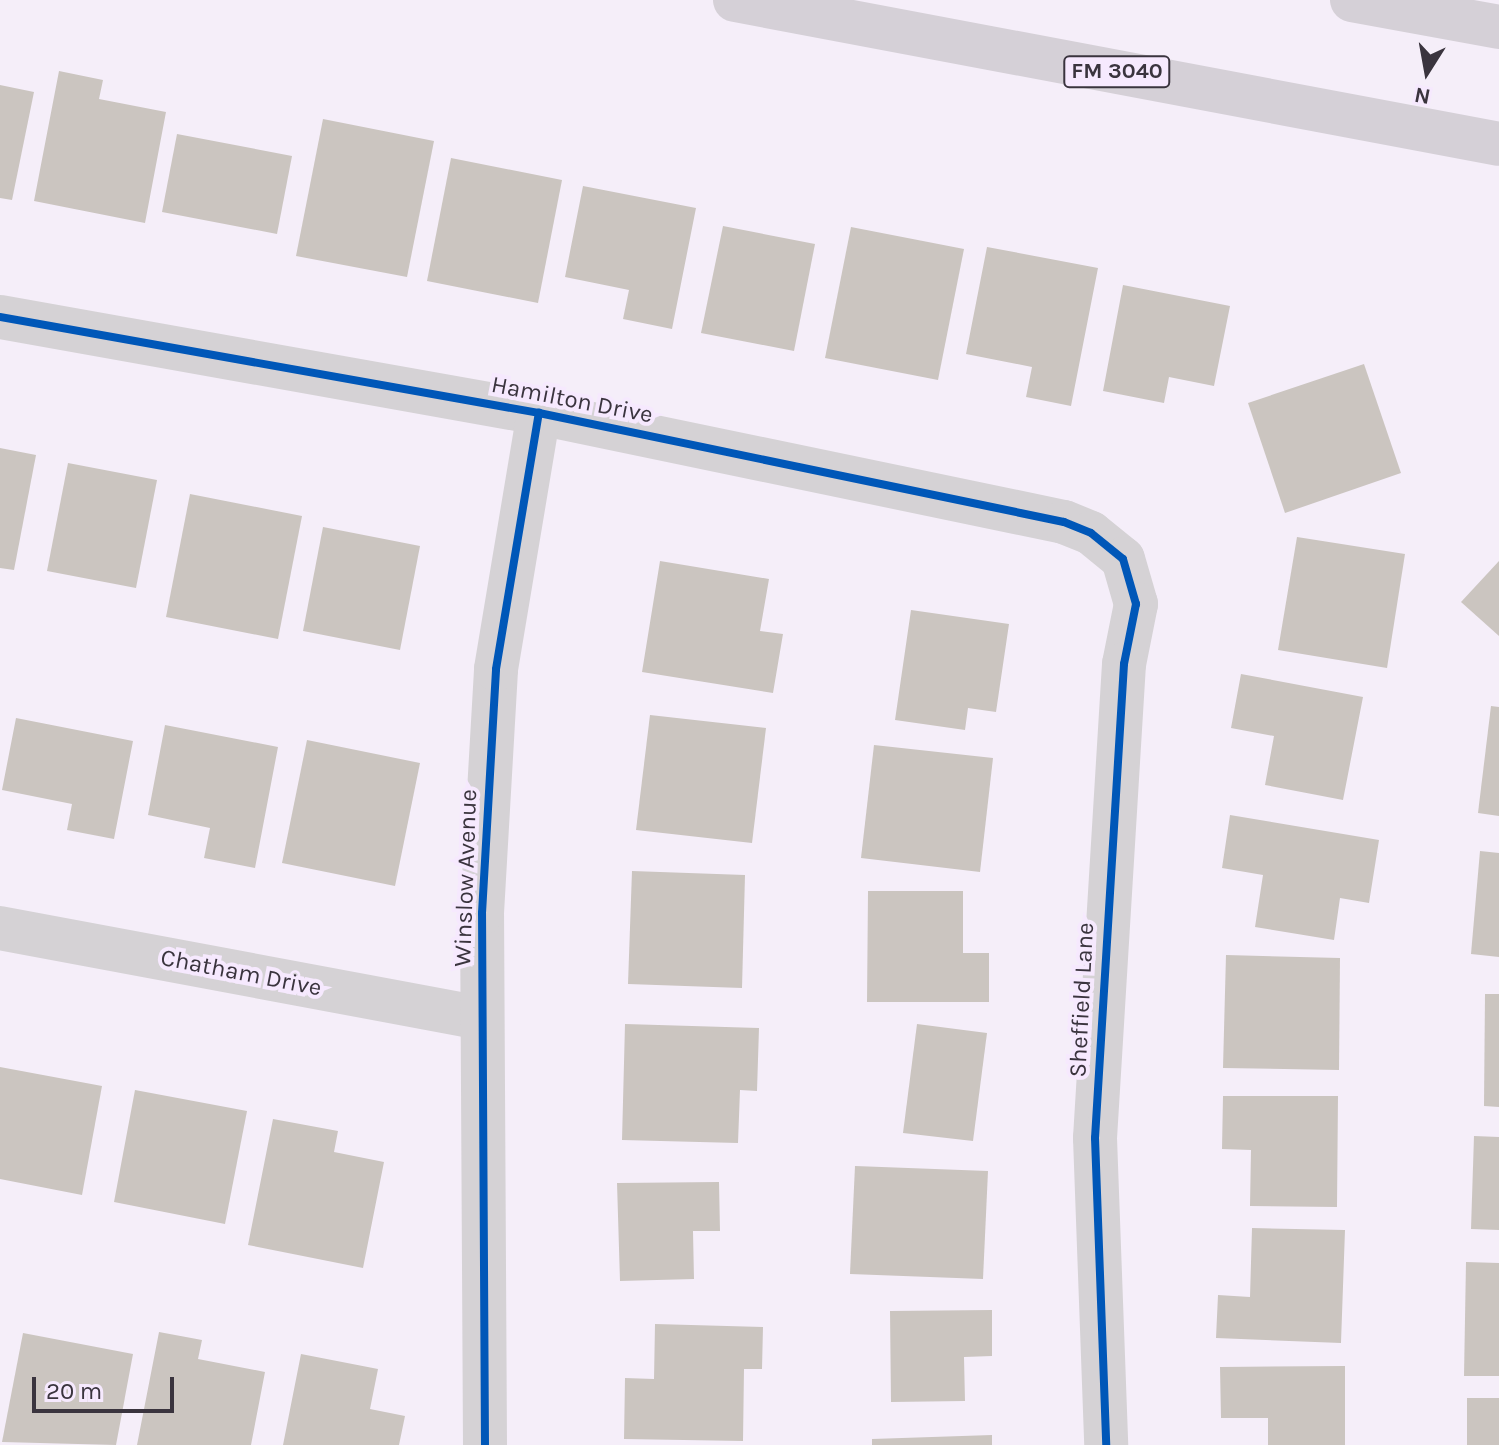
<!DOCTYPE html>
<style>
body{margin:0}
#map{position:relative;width:1499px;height:1445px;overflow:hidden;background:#f5eef9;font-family:Karla,sans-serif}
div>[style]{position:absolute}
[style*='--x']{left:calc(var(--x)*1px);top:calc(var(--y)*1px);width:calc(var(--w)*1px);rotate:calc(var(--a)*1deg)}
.building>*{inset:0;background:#cbc5c0}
.minor>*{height:44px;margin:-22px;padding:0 22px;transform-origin:22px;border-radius:22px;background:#d5d2d5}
.major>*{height:44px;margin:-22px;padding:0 22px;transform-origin:22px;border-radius:22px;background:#d5d0d7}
.cycleway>*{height:8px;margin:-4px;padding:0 4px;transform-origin:4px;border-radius:4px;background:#0057b8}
span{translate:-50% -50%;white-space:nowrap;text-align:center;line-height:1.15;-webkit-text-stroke:8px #f6e9fe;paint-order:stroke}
.shield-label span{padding:2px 6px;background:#f6e9fe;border:2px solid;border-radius:6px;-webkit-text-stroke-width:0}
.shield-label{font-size:22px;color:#3a343e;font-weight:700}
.street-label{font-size:24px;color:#3a343e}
.north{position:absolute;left:1387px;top:32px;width:80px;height:80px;-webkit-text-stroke:6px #f6e9fe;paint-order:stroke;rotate:191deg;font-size:22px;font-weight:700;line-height:32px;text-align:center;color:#3a343e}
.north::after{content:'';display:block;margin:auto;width:28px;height:36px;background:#3a343e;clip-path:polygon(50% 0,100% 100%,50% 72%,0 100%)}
.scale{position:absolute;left:32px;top:1377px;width:142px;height:36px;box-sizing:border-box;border:4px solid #3a343e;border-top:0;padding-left:10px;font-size:24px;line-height:28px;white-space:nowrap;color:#3a343e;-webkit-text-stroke:6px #f6e9fe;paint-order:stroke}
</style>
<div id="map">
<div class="building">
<i style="clip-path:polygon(59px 71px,103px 80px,99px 99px,166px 112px,145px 223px,34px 201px)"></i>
<i style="clip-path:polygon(0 85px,34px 92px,12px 200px,0 198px)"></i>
<i style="clip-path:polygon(323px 119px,434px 141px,407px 277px,296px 256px)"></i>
<i style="clip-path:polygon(177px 134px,292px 156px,277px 234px,162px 212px)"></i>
<i style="clip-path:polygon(451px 158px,562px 180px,538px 303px,427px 281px)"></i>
<i style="clip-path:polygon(583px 186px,696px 208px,672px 329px,623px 319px,629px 290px,565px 277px)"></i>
<i style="clip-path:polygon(723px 226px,815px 244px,794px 351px,701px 333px)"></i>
<i style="clip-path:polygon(851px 227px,964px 249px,938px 380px,825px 358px)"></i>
<i style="clip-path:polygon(987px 247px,1098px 268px,1071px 406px,1026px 397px,1032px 367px,966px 354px)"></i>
<i style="clip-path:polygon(1123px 285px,1230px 306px,1214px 386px,1169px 377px,1164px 403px,1103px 391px)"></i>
<i style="clip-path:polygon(1364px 364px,1401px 473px,1285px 513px,1248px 403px)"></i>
<i style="clip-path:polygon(0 448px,36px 455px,14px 570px,0 568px)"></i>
<i style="clip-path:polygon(68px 463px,157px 480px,136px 588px,47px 571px)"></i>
<i style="clip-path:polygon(190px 494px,302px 516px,278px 639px,166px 617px)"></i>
<i style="clip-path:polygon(323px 527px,420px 546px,400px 650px,303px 631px)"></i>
<i style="clip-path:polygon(1297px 537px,1405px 554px,1387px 668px,1278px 650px)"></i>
<i style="clip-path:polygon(660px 561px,769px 579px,760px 631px,783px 634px,773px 693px,642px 672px)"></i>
<i style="clip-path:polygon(1499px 561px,1499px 636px,1461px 602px)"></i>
<i style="clip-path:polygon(911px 610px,1009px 624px,996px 712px,968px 708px,965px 730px,895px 720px)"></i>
<i style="clip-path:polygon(1241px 674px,1363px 697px,1343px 800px,1265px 785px,1274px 736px,1231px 728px)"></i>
<i style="clip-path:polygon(1491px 706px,1499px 707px,1499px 816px,1478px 813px)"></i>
<i style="clip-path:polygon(650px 715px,766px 728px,752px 843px,636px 830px)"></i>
<i style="clip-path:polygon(16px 718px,133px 741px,114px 839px,67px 830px,72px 804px,2px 790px)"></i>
<i style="clip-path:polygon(165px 725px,278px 747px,255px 868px,204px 858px,210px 828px,148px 815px)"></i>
<i style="clip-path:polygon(307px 740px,420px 763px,395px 886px,282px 863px)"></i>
<i style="clip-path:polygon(874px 745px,993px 758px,980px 872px,861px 858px)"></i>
<i style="clip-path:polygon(1230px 815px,1379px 840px,1369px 903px,1340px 898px,1334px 940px,1255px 927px,1263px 875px,1222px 868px)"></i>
<i style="clip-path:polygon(1480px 851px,1499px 853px,1499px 957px,1471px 954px)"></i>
<i style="clip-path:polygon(632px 871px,745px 875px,742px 988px,628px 984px)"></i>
<i style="clip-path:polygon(868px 891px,963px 891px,963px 953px,989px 953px,989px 1002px,867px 1002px)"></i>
<i style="clip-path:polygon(1226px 955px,1340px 958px,1339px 1070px,1223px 1068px)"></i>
<i style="clip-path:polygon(1485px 994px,1499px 994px,1499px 1107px,1484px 1106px)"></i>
<i style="clip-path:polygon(625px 1024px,759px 1028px,757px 1091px,740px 1090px,738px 1143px,622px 1140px)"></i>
<i style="clip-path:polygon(917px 1024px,987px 1033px,973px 1141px,903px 1133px)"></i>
<i style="clip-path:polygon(0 1067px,102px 1086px,82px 1195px,0 1179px)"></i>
<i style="clip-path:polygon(135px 1090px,247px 1111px,225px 1224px,114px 1202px)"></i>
<i style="clip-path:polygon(1223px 1096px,1338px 1096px,1337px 1207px,1250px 1206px,1251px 1150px,1222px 1149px)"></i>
<i style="clip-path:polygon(273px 1119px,338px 1131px,334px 1152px,384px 1162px,363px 1268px,248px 1245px)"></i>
<i style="clip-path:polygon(1474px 1136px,1499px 1137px,1499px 1230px,1471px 1229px)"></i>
<i style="clip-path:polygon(855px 1166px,988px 1171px,983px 1279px,850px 1274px)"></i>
<i style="clip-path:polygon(719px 1182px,720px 1231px,693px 1231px,694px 1279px,620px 1281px,617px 1183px)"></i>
<i style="clip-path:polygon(1252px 1228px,1345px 1230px,1341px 1343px,1216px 1338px,1218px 1295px,1250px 1297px)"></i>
<i style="clip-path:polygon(1466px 1262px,1499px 1263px,1499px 1376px,1464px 1376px)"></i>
<i style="clip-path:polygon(992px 1310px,992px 1356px,964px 1357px,965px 1401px,891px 1402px,890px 1311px)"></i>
<i style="clip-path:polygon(655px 1324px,763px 1327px,762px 1369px,744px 1369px,743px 1441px,624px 1439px,625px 1378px,654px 1379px)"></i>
<i style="clip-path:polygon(159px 1332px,202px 1340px,198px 1359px,265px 1372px,251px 1445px,137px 1445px)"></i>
<i style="clip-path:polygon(23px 1333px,133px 1354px,116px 1445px,2px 1442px)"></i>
<i style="clip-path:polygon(301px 1354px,378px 1369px,370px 1409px,405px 1416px,399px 1445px,283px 1445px)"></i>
<i style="clip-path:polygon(1345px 1366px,1345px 1445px,1268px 1445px,1268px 1418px,1221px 1418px,1220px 1367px)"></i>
<i style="clip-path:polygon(1467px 1398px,1499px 1398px,1499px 1445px,1467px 1445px)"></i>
<i style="clip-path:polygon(992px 1435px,992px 1445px,872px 1445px,872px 1439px)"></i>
</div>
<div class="minor">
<i style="--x:0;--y:317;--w:547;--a:10.1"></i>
<i style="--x:539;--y:413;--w:536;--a:11.73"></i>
<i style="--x:1064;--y:522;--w:29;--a:22"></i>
<i style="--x:1091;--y:533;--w:41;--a:39.1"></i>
<i style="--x:1123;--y:559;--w:47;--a:73.9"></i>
<i style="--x:1136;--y:604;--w:61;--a:101.3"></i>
<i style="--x:1124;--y:664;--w:475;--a:93.5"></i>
<i style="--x:1095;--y:1138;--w:307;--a:87.9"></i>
<i style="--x:0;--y:928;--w:490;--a:10.6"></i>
<i style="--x:485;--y:1445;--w:532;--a:-90.32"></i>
<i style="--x:482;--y:913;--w:244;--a:-86.7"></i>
<i style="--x:496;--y:669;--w:260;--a:-80.5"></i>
</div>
<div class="major">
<i style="--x:735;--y:0;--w:777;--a:10.67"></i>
<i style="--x:1352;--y:0;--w:149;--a:10.4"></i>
</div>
<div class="cycleway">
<i style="--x:0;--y:317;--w:547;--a:10.1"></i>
<i style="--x:539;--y:413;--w:536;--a:11.73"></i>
<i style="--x:1064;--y:522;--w:29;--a:22"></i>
<i style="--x:1091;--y:533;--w:41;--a:39.1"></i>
<i style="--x:1123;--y:559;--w:47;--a:73.9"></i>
<i style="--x:1136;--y:604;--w:61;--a:101.3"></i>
<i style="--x:1124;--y:664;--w:475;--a:93.5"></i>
<i style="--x:1095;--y:1138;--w:307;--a:87.9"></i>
<i style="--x:485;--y:1445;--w:532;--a:-90.32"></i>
<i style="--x:482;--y:913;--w:244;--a:-86.7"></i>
<i style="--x:496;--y:669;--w:260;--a:-80.5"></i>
</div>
<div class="shield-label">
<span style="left:1117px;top:72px">FM 3040</span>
</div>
<div class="street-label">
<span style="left:572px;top:400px;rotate:11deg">Hamilton Drive</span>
<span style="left:466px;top:878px;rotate:-88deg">Winslow Avenue</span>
<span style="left:241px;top:973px;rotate:11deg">Chatham Drive</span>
<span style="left:1082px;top:1000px;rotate:-87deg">Sheffield Lane</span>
</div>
<div class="north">N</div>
<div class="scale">20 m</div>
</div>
